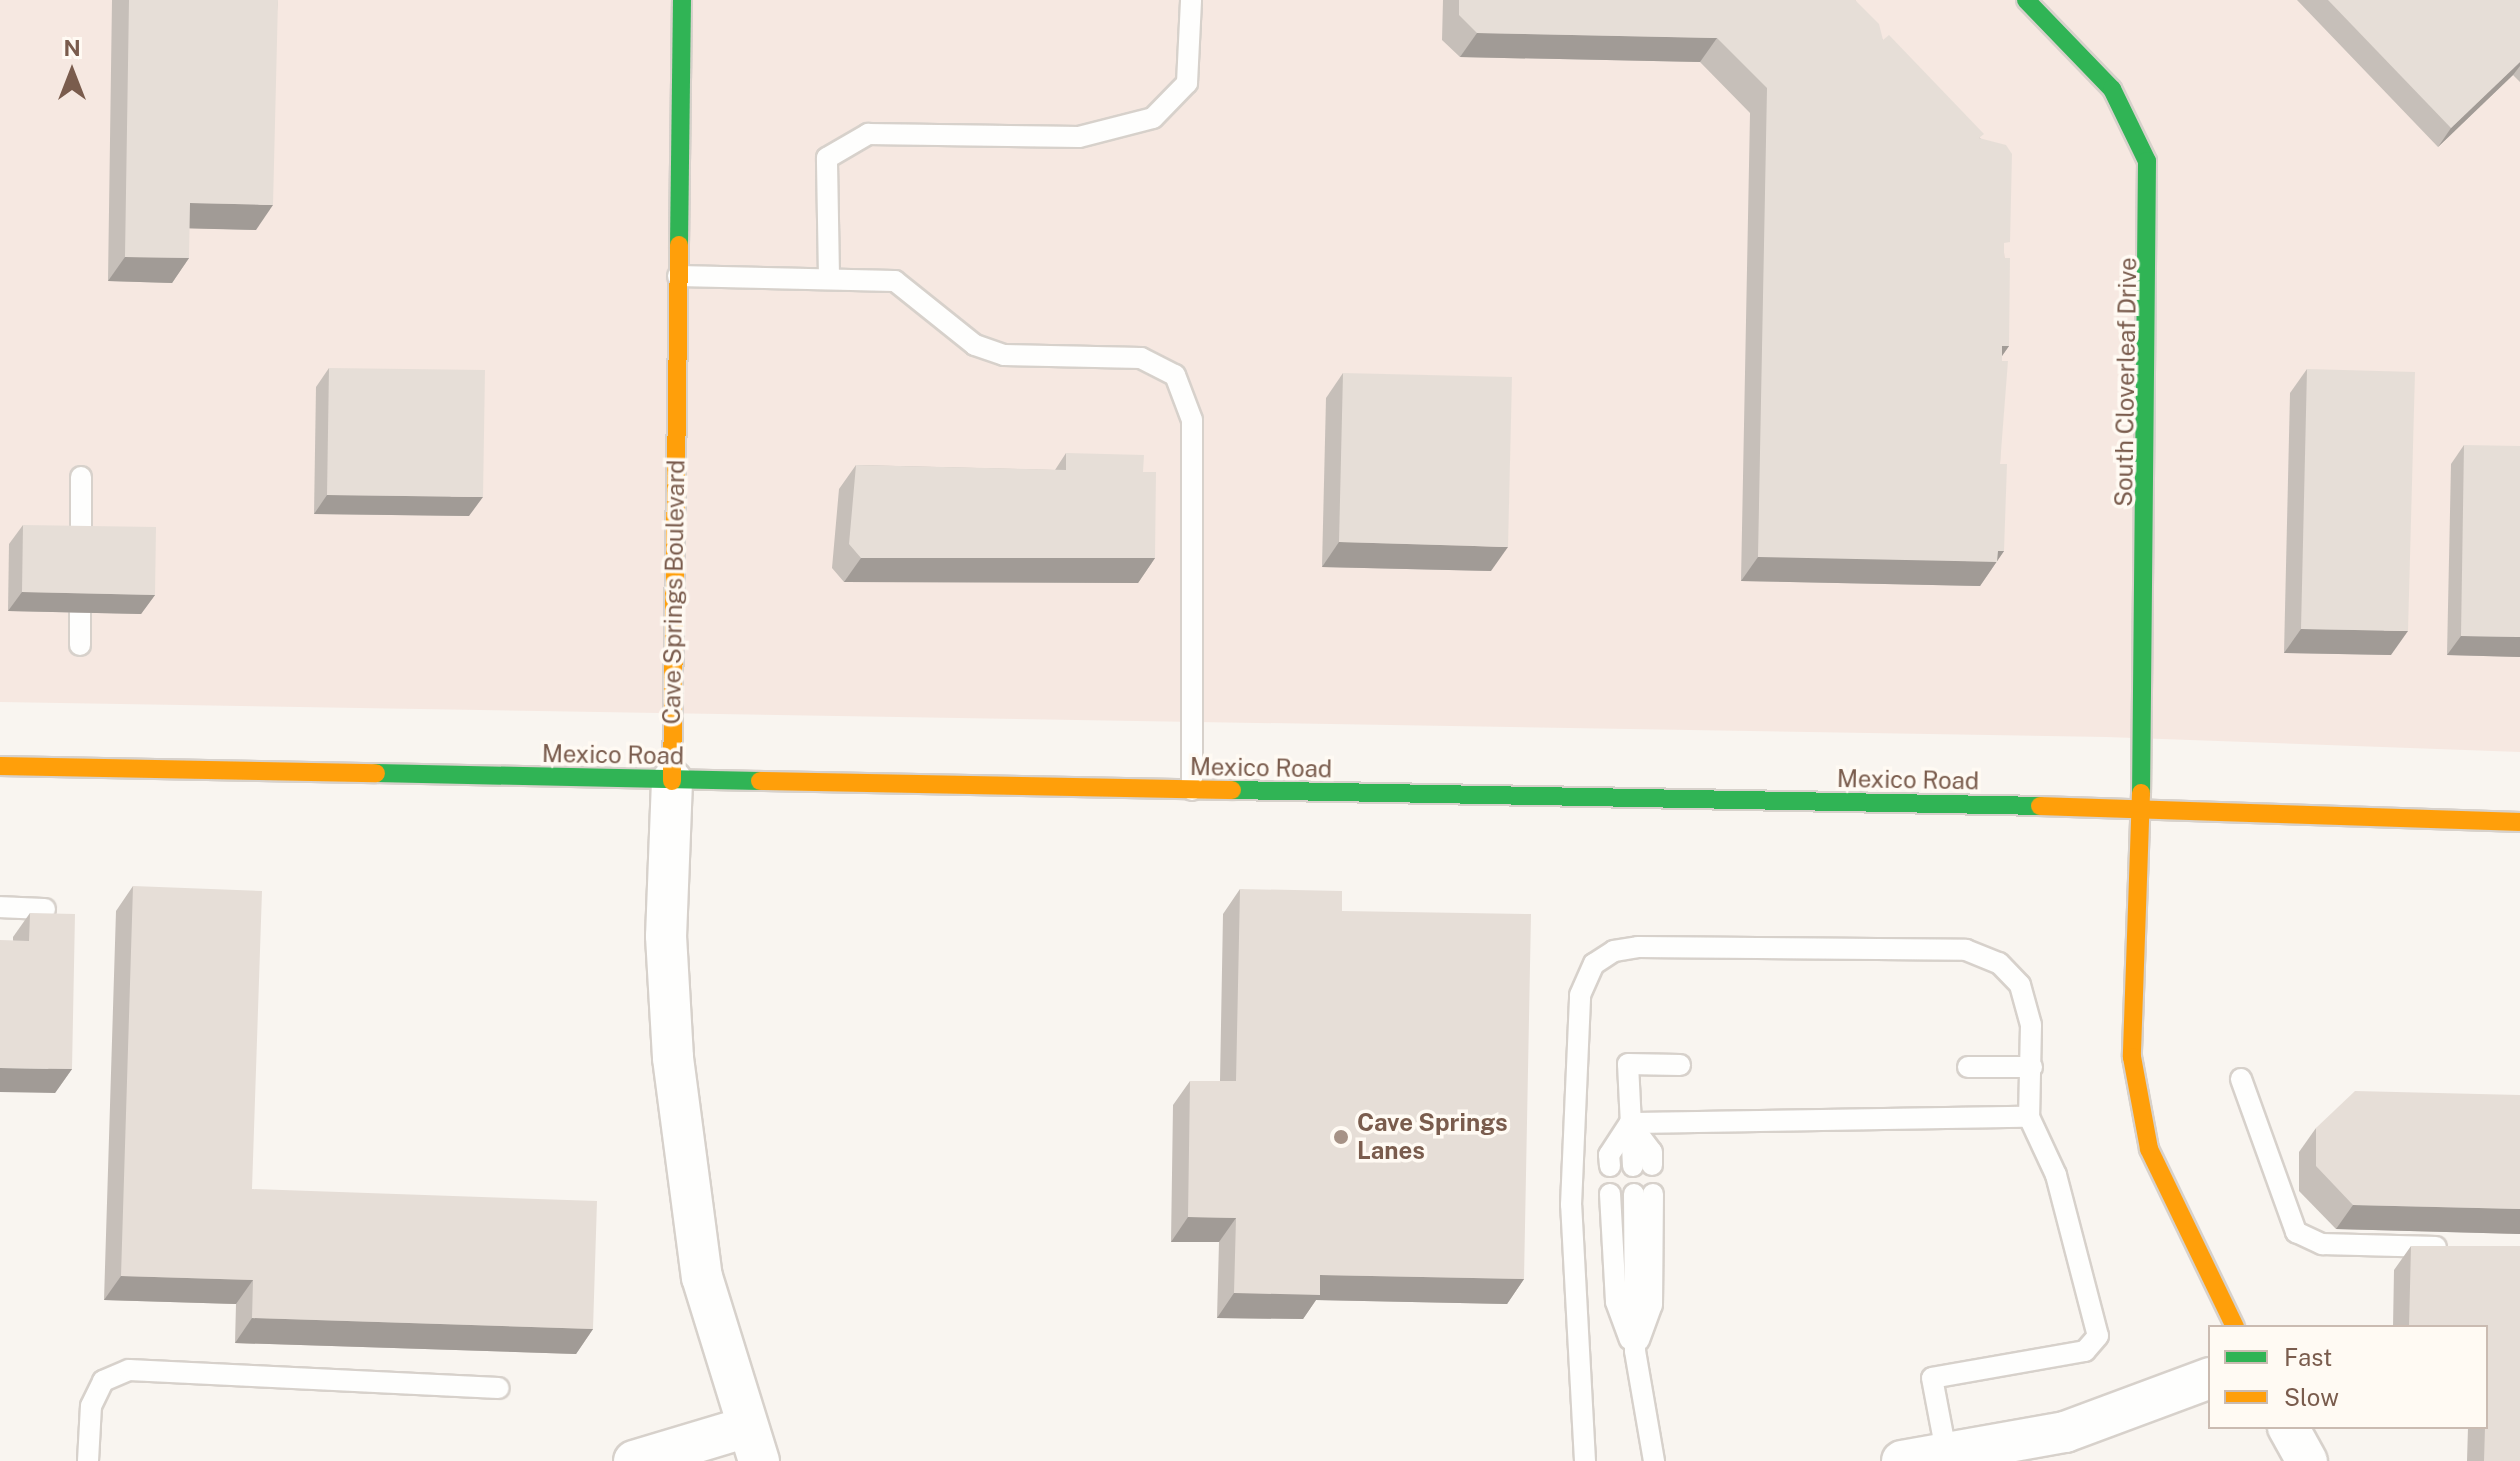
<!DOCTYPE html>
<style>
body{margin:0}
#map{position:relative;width:2520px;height:1461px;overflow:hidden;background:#f9f5f0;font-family:"Public Sans",sans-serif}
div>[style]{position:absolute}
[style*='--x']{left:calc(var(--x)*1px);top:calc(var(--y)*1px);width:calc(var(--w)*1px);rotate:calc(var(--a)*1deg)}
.commercial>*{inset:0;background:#f6e8e1}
.roads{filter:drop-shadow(2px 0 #d7d1cb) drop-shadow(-2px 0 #d7d1cb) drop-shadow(0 2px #d7d1cb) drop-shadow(0 -2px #d7d1cb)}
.lane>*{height:20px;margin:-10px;padding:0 10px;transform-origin:10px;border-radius:10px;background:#fefefd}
.street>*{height:40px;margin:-20px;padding:0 20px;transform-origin:20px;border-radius:20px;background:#fefefd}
.fast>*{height:18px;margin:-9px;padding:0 9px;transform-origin:9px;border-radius:9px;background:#30b455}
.slow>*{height:18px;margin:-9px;padding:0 9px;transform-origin:9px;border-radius:9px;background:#ff9f0a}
.wall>*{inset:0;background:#c6bfb9}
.shaded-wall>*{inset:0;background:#a19b96}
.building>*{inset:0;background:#e6ded7}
.dots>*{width:22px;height:22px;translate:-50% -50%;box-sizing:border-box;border:4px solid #fffaf3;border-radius:50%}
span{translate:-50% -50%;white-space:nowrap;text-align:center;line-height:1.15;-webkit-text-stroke:7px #fffaf3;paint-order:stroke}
.street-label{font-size:24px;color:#7a5c4d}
.poi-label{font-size:24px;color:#7a5c4d;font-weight:700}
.left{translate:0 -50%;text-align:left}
.legend{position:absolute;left:2208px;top:1325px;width:280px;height:104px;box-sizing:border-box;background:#fffaf3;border:2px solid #cabbb1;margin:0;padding:10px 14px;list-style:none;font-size:24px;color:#7a5c4d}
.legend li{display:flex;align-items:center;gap:16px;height:40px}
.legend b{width:40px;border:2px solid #cabbb1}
.north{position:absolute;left:32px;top:32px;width:80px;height:80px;-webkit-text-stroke:6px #fffaf3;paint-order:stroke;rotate:0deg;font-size:22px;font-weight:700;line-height:32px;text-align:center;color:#7a5c4d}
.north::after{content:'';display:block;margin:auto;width:28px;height:36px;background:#7a5c4d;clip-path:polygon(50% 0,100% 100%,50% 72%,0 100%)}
</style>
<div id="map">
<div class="commercial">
<i style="clip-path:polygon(0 0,2520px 0,2520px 752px,2106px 737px,0 702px)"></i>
</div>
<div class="roads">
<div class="lane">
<i style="--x:678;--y:276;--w:217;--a:1.3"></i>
<i style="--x:895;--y:281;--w:102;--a:38.7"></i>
<i style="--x:975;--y:345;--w:31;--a:19"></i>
<i style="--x:1004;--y:355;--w:137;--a:1.3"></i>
<i style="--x:1141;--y:358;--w:38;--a:27"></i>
<i style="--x:1175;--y:375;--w:48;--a:69.3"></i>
<i style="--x:1192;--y:420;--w:370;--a:90"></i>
<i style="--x:829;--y:277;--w:119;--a:-91"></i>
<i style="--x:827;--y:158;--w:48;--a:-30.3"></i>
<i style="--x:868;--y:134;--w:211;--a:0.8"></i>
<i style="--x:1079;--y:137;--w:76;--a:-14.4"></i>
<i style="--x:1153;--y:118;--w:49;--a:-45.8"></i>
<i style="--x:1187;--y:83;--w:83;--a:-87.2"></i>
<i style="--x:81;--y:545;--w:68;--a:-90"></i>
<i style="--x:80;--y:645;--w:32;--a:-90"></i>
<i style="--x:0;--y:907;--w:45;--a:2.5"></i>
<i style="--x:1968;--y:1067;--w:64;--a:0"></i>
<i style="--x:2241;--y:1079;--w:163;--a:70.2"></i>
<i style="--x:2296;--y:1232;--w:29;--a:25"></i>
<i style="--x:2322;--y:1244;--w:114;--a:1.5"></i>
<i style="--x:1630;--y:1123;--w:399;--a:-0.9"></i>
<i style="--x:1630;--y:1123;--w:36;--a:53"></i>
<i style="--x:1652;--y:1152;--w:13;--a:90"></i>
<i style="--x:1610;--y:1166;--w:11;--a:-95"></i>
<i style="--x:1609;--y:1155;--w:38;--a:-57"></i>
<i style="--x:1633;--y:1166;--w:102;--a:-92.8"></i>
<i style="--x:1628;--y:1064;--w:52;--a:1.1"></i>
<i style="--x:1610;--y:1194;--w:108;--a:86.8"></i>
<i style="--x:1616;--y:1302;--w:40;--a:69.8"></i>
<i style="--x:1634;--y:1194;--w:157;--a:89.6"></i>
<i style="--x:1635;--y:1351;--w:112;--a:80.2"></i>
<i style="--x:1639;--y:1340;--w:37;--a:-70"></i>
<i style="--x:1652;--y:1305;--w:111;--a:-89.5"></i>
<i style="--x:88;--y:1461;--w:55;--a:-86.9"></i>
<i style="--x:91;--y:1406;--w:28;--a:-64"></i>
<i style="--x:103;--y:1381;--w:28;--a:-23"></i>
<i style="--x:129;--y:1370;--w:370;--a:2.8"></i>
<i style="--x:1585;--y:1461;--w:256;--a:-93.1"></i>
<i style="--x:1571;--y:1205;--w:210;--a:-87.5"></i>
<i style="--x:1580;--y:995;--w:34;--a:-66"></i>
<i style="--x:1594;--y:964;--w:24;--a:-33"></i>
<i style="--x:1614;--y:951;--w:24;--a:-9"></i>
<i style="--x:1638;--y:947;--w:328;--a:0.5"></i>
<i style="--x:1966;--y:950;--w:35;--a:22"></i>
<i style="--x:1999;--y:963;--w:30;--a:46"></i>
<i style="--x:2020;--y:985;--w:41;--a:74.6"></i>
<i style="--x:2031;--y:1025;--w:92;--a:91.2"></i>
<i style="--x:2029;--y:1117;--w:64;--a:65"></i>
<i style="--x:2056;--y:1175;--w:166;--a:75.4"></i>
<i style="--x:2098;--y:1336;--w:20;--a:131"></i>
<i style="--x:2085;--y:1351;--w:155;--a:170"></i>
<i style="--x:1932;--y:1378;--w:80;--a:79.2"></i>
</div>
<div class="street">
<i style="--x:672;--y:781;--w:155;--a:92.2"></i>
<i style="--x:666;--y:936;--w:122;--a:86.7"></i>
<i style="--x:673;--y:1058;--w:221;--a:82.5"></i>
<i style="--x:702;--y:1277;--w:193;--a:72.8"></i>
<i style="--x:2288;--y:1427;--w:39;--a:61"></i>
<i style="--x:634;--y:1461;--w:115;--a:-16.7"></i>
<i style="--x:1902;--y:1461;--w:166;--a:-10.1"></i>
<i style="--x:2065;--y:1432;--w:155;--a:-20.4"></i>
</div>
<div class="fast">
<i style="--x:2026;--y:0;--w:124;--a:46"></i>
<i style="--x:2112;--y:89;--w:80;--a:64.1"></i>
<i style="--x:2147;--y:161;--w:632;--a:90.54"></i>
<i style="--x:679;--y:245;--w:245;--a:-89.3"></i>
<i style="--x:376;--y:773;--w:384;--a:1.2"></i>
<i style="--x:1232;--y:790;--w:808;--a:1.13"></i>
</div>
<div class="slow">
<i style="--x:0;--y:766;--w:376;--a:1.1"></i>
<i style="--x:672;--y:781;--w:536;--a:-89.25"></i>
<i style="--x:760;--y:781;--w:472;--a:1.1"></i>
<i style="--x:2141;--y:793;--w:264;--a:92"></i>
<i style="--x:2132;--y:1057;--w:94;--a:79.5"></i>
<i style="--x:2149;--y:1149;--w:198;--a:64.2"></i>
<i style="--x:2040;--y:806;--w:480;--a:1.9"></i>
</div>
</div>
<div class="wall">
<i style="clip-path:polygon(112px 0,278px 0,256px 230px,189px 228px,189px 258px,172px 283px,108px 281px)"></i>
<i style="clip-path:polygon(1443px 0,1855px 0,1883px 40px,1981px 139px,2004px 252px,2009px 346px,2002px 356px,2000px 464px,2004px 551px,1980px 586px,1741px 581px,1750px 113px,1700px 62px,1460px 57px,1442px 40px)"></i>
<i style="clip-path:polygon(2297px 0,2520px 0,2520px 82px,2513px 75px,2438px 147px)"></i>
<i style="clip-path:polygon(329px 368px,469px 516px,314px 514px,316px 387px)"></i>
<i style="clip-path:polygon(2307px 369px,2391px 655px,2284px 653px,2290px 393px)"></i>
<i style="clip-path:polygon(1343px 373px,1491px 571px,1322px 567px,1326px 398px)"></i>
<i style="clip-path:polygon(2464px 445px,2520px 657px,2447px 655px,2451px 464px)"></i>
<i style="clip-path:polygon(1066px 453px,1143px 472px,1155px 558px,1138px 583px,844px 582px,832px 568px,839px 489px,856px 465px,1055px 470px)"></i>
<i style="clip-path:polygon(23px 525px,155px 595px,141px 614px,8px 611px,9px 544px)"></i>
<i style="clip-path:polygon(133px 886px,252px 1189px,593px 1329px,576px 1354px,235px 1343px,236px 1304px,104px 1300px,116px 911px)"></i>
<i style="clip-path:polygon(1240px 889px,1342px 911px,1524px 1279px,1507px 1304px,1316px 1300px,1303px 1319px,1217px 1318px,1219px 1242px,1171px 1242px,1173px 1105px,1190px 1081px,1220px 1081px,1223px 914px)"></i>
<i style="clip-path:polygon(30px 913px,72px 1069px,55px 1093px,13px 940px,13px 937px)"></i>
<i style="clip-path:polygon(2520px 1095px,2520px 1234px,2336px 1229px,2299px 1191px,2299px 1152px,2316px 1128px)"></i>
<i style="clip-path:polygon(2411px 1246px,2520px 1246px,2520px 1461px,2467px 1461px,2468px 1427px,2486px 1427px,2486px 1327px,2393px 1327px,2394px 1270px)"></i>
</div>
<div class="shaded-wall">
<i style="clip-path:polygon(1477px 33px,1717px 38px,1700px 62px,1460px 57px)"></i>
<i style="clip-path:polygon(2520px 62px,2520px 66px,2513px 75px,2438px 147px,2451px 128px)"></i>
<i style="clip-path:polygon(190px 203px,273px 205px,256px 230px,173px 228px)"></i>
<i style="clip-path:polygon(125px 257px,189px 258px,172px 283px,108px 281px)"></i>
<i style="clip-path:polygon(2002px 346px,2009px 346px,1992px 370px)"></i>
<i style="clip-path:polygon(327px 495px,483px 497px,469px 516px,314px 514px)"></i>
<i style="clip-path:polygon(1339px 542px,1508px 547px,1491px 571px,1322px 567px)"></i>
<i style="clip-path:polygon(1998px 551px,2004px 551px,1980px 586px,1741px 581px,1758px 557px)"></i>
<i style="clip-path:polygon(861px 558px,1155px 558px,1138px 583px,844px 582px)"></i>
<i style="clip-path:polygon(22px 592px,155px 595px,141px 614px,8px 611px)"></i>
<i style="clip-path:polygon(2301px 629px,2408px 631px,2391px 655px,2284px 653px)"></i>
<i style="clip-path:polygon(2461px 636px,2520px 637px,2520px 657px,2447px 655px)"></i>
<i style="clip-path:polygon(0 1068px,72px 1069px,55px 1093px,0 1092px)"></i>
<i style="clip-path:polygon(2353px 1205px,2520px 1209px,2520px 1234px,2336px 1229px)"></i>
<i style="clip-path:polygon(1188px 1217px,1236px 1218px,1219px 1242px,1171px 1242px)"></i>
<i style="clip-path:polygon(1320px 1275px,1524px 1279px,1507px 1304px,1316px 1300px,1303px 1319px,1217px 1318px,1234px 1293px)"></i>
<i style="clip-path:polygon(121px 1276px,253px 1280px,236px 1304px,104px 1300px)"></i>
<i style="clip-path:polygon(252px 1318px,593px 1329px,576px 1354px,235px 1343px)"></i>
</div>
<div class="building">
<i style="clip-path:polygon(129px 0,278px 0,273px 205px,190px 203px,189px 258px,125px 257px)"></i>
<i style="clip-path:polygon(1459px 0,1855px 0,1879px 24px,1883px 40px,1889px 35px,1984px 134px,1979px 138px,2006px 145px,2012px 154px,2010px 242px,2004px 243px,2004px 258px,2010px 258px,2009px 346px,2002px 346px,2002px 361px,2008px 361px,2000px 464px,2007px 464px,2004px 551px,1998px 551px,1997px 562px,1758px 557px,1767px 88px,1717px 38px,1477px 33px,1459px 15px)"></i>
<i style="clip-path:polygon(2328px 0,2520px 0,2520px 62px,2451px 128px)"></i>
<i style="clip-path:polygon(329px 368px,485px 370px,483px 497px,327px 495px)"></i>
<i style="clip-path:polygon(2307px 369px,2415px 372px,2408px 631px,2301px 629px)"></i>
<i style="clip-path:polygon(1343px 373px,1512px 377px,1508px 547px,1339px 542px)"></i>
<i style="clip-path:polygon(2464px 445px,2520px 446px,2520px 637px,2461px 636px)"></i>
<i style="clip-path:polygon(1066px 453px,1144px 455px,1143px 472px,1156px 472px,1155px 558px,861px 558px,849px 544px,856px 465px,1066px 470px)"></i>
<i style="clip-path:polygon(23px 525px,156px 527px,155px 595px,22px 592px)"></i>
<i style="clip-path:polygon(133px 886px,262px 891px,252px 1189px,597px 1201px,593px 1329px,252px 1318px,253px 1280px,121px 1276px)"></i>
<i style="clip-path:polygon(1240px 889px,1342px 891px,1342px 911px,1531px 914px,1524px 1279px,1320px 1275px,1320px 1295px,1234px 1293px,1236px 1218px,1188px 1217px,1190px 1081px,1236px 1081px)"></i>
<i style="clip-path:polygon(30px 913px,75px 914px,72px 1069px,0 1068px,0 940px,29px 941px)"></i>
<i style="clip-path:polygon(2355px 1091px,2520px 1095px,2520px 1209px,2353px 1205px,2316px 1166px,2316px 1128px)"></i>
<i style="clip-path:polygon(2411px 1246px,2520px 1246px,2520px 1461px,2484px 1461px,2485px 1427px,2486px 1427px,2486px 1327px,2409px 1327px)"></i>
</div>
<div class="dots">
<i style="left:1341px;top:1137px;background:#a69286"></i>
</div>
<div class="street-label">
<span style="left:2126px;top:382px;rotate:-89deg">South Cloverleaf Drive</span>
<span style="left:674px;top:592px;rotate:-89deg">Cave Springs Boulevard</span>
<span style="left:613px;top:755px;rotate:1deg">Mexico Road</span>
<span style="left:1261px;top:768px;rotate:1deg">Mexico Road</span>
<span style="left:1908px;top:780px;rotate:1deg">Mexico Road</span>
</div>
<div class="poi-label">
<span class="left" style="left:1357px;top:1137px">Cave Springs<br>Lanes</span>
</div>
<ul class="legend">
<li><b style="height:10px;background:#30b455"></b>Fast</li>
<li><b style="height:10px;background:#ff9f0a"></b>Slow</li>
</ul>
<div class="north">N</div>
</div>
